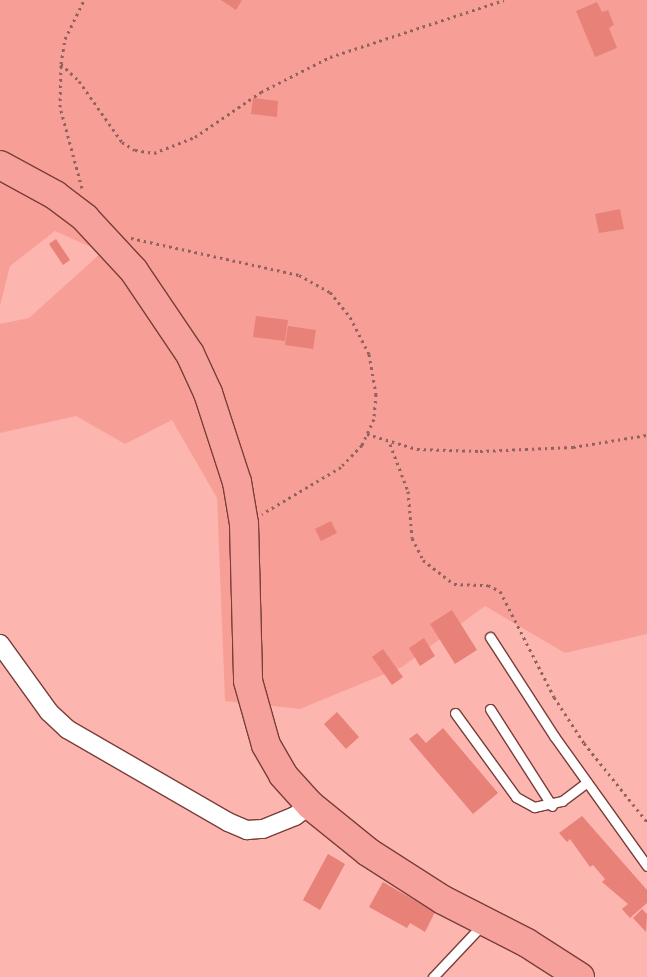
<!DOCTYPE html>
<style>
body{margin:0}
#map{position:relative;width:647px;height:977px;overflow:hidden;background:#fdb6af;font-family:"Noto Sans",sans-serif}
div>[style]{position:absolute}
[style*='--x']{left:calc(var(--x)*1px);top:calc(var(--y)*1px);width:calc(var(--w)*1px);rotate:calc(var(--a)*1deg)}
.green>*{inset:0;background:#f79f96}
.building>*{inset:0;background:#e88178}
.path>*{height:3px;margin-top:-1.5px;transform-origin:0;background:repeating-linear-gradient(90deg,#91635e 0 2.5px,transparent 0 6.5px)}
.roads{filter:drop-shadow(1px 0 #7a3e3a) drop-shadow(-1px 0 #7a3e3a) drop-shadow(0 1px #7a3e3a) drop-shadow(0 -1px #7a3e3a)}
.lane>*{height:9px;margin:-4.5px;padding:0 4.5px;transform-origin:4.5px;border-radius:4.5px;background:#fff}
.street>*{height:18px;margin:-9px;padding:0 9px;transform-origin:9px;border-radius:9px;background:#fff}
.primary>*{height:28px;margin:-14px;padding:0 14px;transform-origin:14px;border-radius:14px;background:#f7a19d}
span{translate:-50% -50%;white-space:nowrap;text-align:center;line-height:1.15;-webkit-text-stroke:4.5px #f8ccc7;paint-order:stroke}
</style>
<div id="map">
<div class="green">
<i style="clip-path:polygon(0 0,647px 0,647px 634px,565px 653px,485px 606px,402px 667px,300px 709px,225px 701px,217px 498px,172px 420px,125px 444px,76px 416px,0 433px,0 324px,29px 318px,102px 252px,55px 231px,10px 266px,0 306px)"></i>
</div>
<div class="building">
<i style="clip-path:polygon(221px 0,242px 0,236px 10px)"></i>
<i style="clip-path:polygon(597px 2px,602px 12px,608px 10px,614px 25px,609px 28px,617px 48px,595px 57px,576px 11px)"></i>
<i style="clip-path:polygon(253px 98px,278px 101px,277px 117px,251px 114px)"></i>
<i style="clip-path:polygon(620px 209px,624px 229px,599px 233px,595px 214px)"></i>
<i style="clip-path:polygon(56px 239px,70px 260px,63px 265px,49px 244px)"></i>
<i style="clip-path:polygon(256px 316px,288px 320px,285px 341px,253px 337px)"></i>
<i style="clip-path:polygon(288px 326px,316px 330px,313px 349px,285px 345px)"></i>
<i style="clip-path:polygon(331px 521px,337px 533px,321px 541px,315px 529px)"></i>
<i style="clip-path:polygon(452px 610px,477px 650px,455px 664px,430px 624px)"></i>
<i style="clip-path:polygon(424px 638px,435px 656px,420px 666px,409px 648px)"></i>
<i style="clip-path:polygon(383px 649px,403px 677px,392px 685px,372px 657px)"></i>
<i style="clip-path:polygon(337px 712px,359px 737px,346px 749px,324px 724px)"></i>
<i style="clip-path:polygon(443px 728px,498px 793px,473px 814px,409px 739px,417px 733px,426px 743px)"></i>
<i style="clip-path:polygon(582px 816px,647px 890px,647px 903px,630px 918px,622px 909px,628px 904px,602px 882px,605px 879px,593px 865px,590px 867px,570px 839px,567px 842px,559px 833px)"></i>
<i style="clip-path:polygon(328px 854px,345px 864px,320px 910px,303px 900px)"></i>
<i style="clip-path:polygon(383px 882px,435px 912px,425px 932px,410px 923px,407px 928px,369px 907px)"></i>
<i style="clip-path:polygon(642px 909px,647px 914px,646px 932px,633px 918px)"></i>
</div>
<div class="path">
<i style="--x:61;--y:64;--w:25;--a:-81"></i>
<i style="--x:65;--y:39;--w:43;--a:-64"></i>
<i style="--x:82;--y:188;--w:84;--a:-105.2"></i>
<i style="--x:60;--y:107;--w:43;--a:-88.7"></i>
<i style="--x:61;--y:64;--w:25;--a:43"></i>
<i style="--x:79;--y:81;--w:75;--a:54.8"></i>
<i style="--x:122;--y:142;--w:15;--a:32"></i>
<i style="--x:135;--y:150;--w:19;--a:9"></i>
<i style="--x:154;--y:153;--w:44;--a:-21.3"></i>
<i style="--x:195;--y:137;--w:80;--a:-34.3"></i>
<i style="--x:261;--y:92;--w:77;--a:-26.9"></i>
<i style="--x:330;--y:57;--w:183;--a:-18.1"></i>
<i style="--x:131;--y:238;--w:172;--a:12.4"></i>
<i style="--x:299;--y:275;--w:35;--a:29"></i>
<i style="--x:330;--y:292;--w:32;--a:51"></i>
<i style="--x:350;--y:317;--w:42;--a:62.8"></i>
<i style="--x:369;--y:354;--w:41;--a:80.1"></i>
<i style="--x:376;--y:394;--w:25;--a:95"></i>
<i style="--x:374;--y:419;--w:29;--a:115"></i>
<i style="--x:362;--y:445;--w:30;--a:134"></i>
<i style="--x:341;--y:467;--w:92;--a:149.3"></i>
<i style="--x:367;--y:434;--w:52;--a:16.7"></i>
<i style="--x:417;--y:449;--w:63;--a:1.8"></i>
<i style="--x:480;--y:451;--w:93;--a:-2.5"></i>
<i style="--x:573;--y:447;--w:75;--a:-9.2"></i>
<i style="--x:390;--y:444;--w:50;--a:69"></i>
<i style="--x:408;--y:491;--w:47;--a:85.1"></i>
<i style="--x:412;--y:538;--w:25;--a:63"></i>
<i style="--x:423;--y:560;--w:39;--a:38"></i>
<i style="--x:454;--y:584;--w:34;--a:2"></i>
<i style="--x:488;--y:585;--w:13;--a:27"></i>
<i style="--x:500;--y:591;--w:119;--a:63"></i>
<i style="--x:554;--y:697;--w:55;--a:56.9"></i>
<i style="--x:584;--y:743;--w:101;--a:51.4"></i>
</div>
<div class="roads">
<div class="lane">
<i style="--x:490;--y:637;--w:118;--a:57.1"></i>
<i style="--x:554;--y:736;--w:160;--a:54.4"></i>
<i style="--x:490;--y:709;--w:115;--a:57.4"></i>
<i style="--x:455;--y:713;--w:104;--a:54"></i>
<i style="--x:516;--y:797;--w:21;--a:29"></i>
<i style="--x:534;--y:807;--w:29;--a:-12"></i>
<i style="--x:562;--y:801;--w:31;--a:-37"></i>
<i style="--x:433;--y:977;--w:73;--a:-46.7"></i>
</div>
<div class="street">
<i style="--x:0;--y:644;--w:84;--a:54.2"></i>
<i style="--x:49;--y:712;--w:25;--a:43"></i>
<i style="--x:67;--y:729;--w:186;--a:30"></i>
<i style="--x:228;--y:822;--w:21;--a:23"></i>
<i style="--x:247;--y:830;--w:16;--a:-4"></i>
<i style="--x:263;--y:829;--w:35;--a:-22"></i>
<i style="--x:295;--y:816;--w:19;--a:-36"></i>
</div>
<div class="primary">
<i style="--x:0;--y:165;--w:63;--a:28.6"></i>
<i style="--x:55;--y:195;--w:38;--a:37"></i>
<i style="--x:85;--y:218;--w:72;--a:47.2"></i>
<i style="--x:134;--y:271;--w:100;--a:56"></i>
<i style="--x:190;--y:354;--w:43;--a:65.2"></i>
<i style="--x:208;--y:393;--w:94;--a:72"></i>
<i style="--x:237;--y:482;--w:43;--a:80.5"></i>
<i style="--x:244;--y:524;--w:157;--a:88.5"></i>
<i style="--x:248;--y:681;--w:66;--a:74.3"></i>
<i style="--x:266;--y:745;--w:34;--a:60"></i>
<i style="--x:283;--y:775;--w:40;--a:48"></i>
<i style="--x:310;--y:805;--w:75;--a:39"></i>
<i style="--x:368;--y:852;--w:89;--a:32.6"></i>
<i style="--x:443;--y:900;--w:94;--a:27.1"></i>
<i style="--x:527;--y:943;--w:63;--a:32.7"></i>
</div>
</div>
</div>
